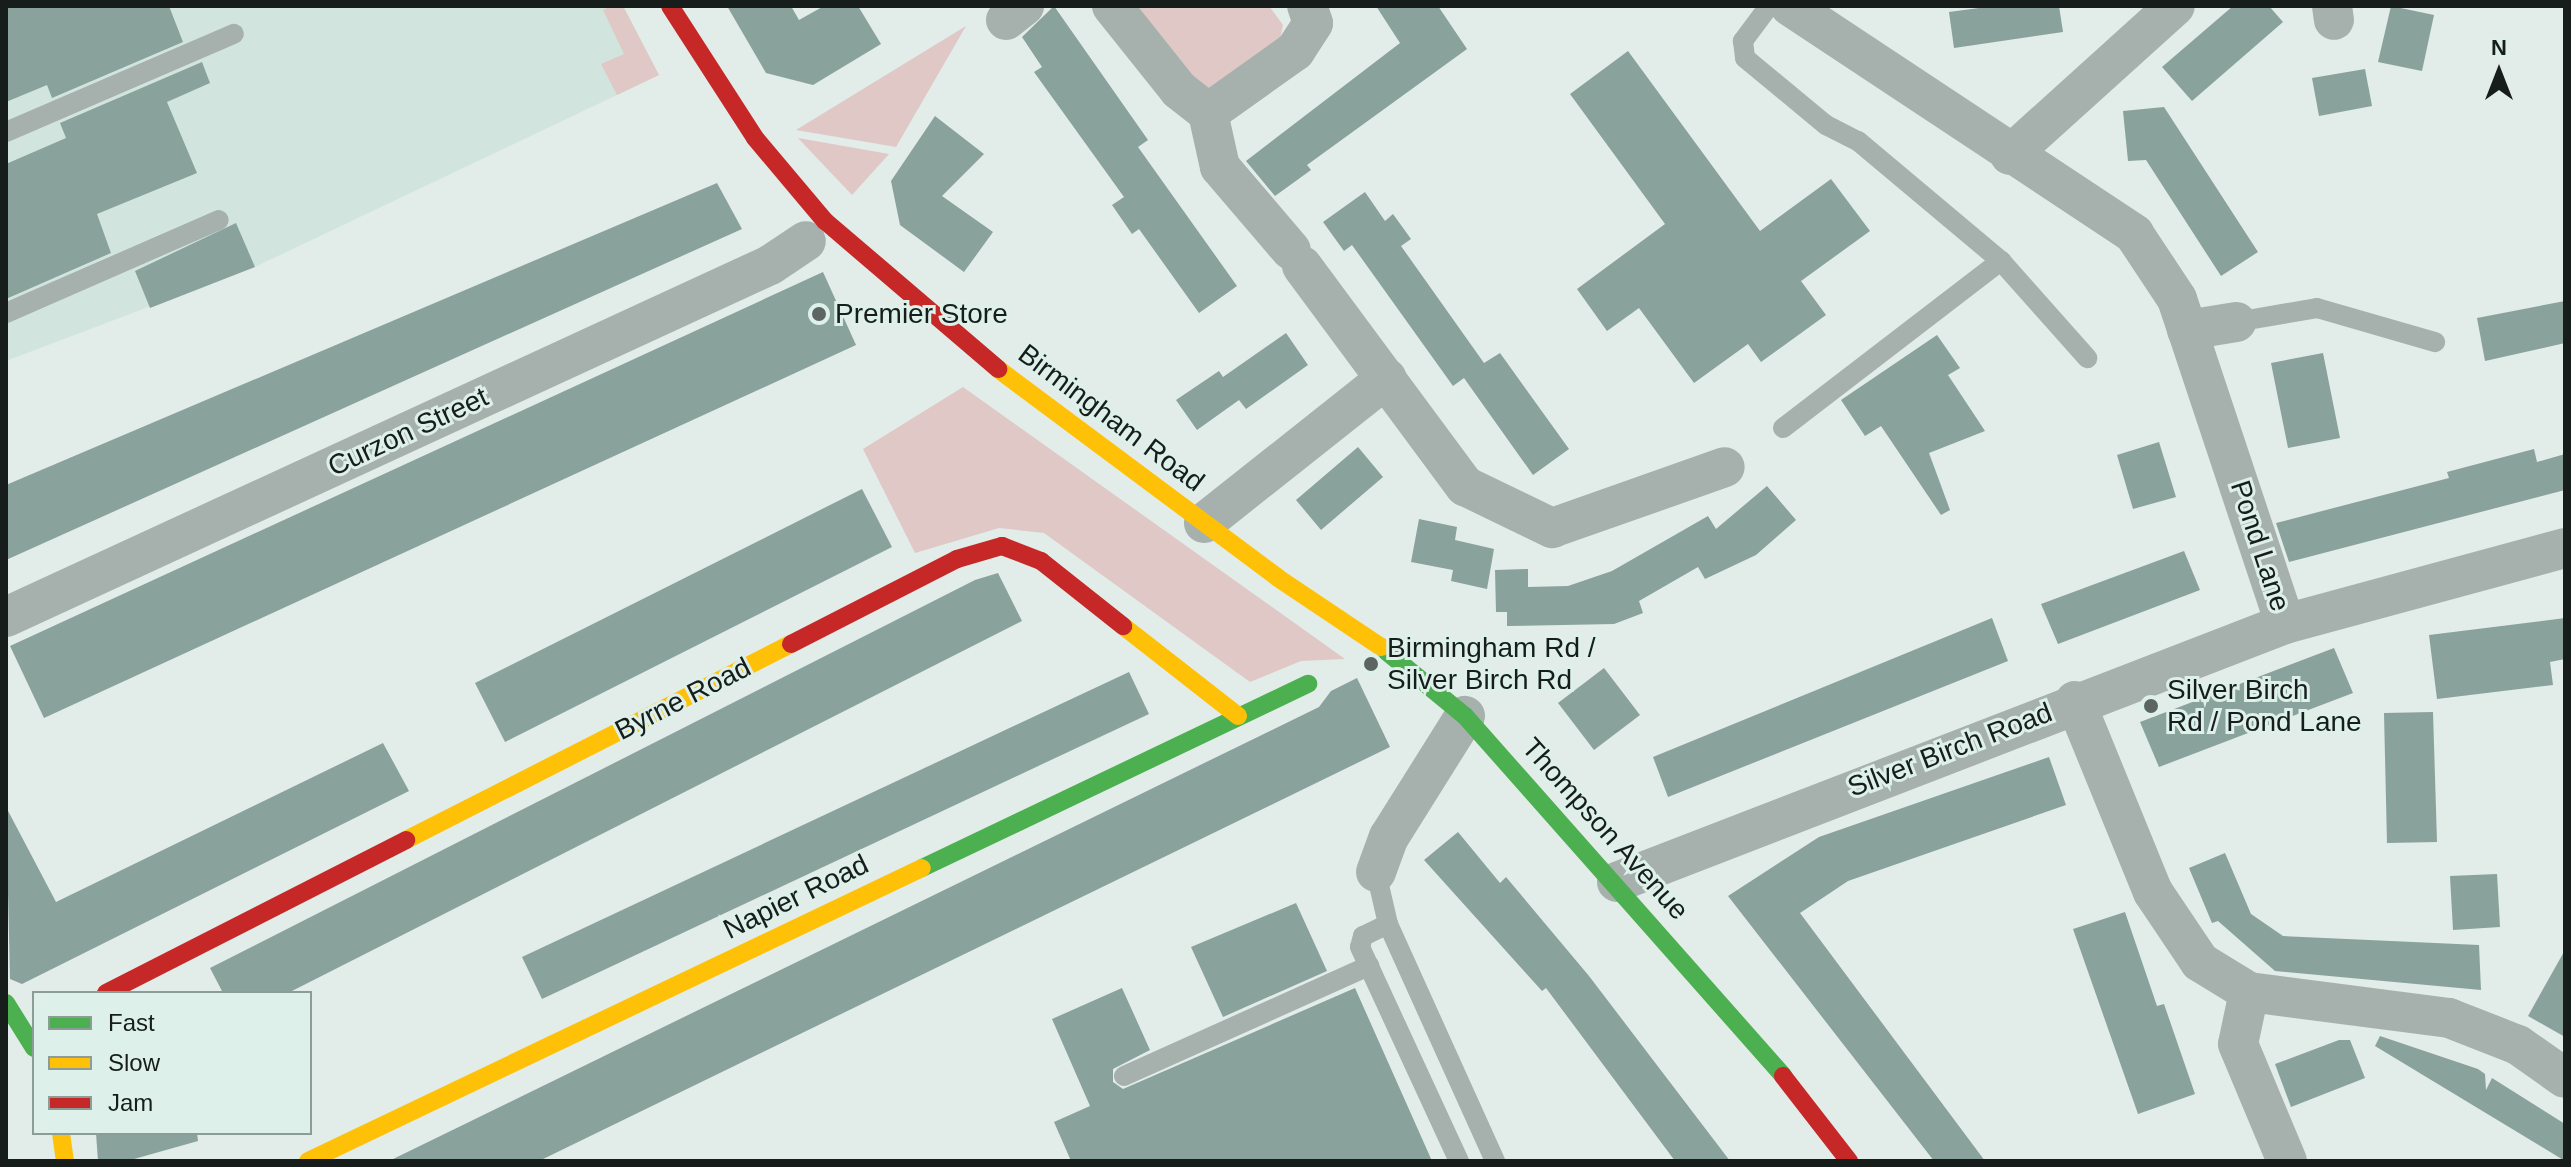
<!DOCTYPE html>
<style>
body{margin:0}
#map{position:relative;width:2571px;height:1167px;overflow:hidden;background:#e2ece9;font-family:Arial,sans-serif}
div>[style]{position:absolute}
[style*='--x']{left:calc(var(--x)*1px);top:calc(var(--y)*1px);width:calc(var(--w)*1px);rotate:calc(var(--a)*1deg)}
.built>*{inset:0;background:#d1e5de}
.green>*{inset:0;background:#dfc8c6}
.building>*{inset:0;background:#89a29c}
.lane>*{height:20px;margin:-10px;padding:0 10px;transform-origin:10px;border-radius:10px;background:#a6b1ae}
.street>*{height:40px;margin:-20px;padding:0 20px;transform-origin:20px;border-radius:20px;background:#a6b1ae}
.fast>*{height:18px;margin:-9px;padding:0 9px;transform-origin:9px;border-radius:9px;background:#4caf50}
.slow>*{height:18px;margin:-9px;padding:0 9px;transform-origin:9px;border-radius:9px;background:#ffc107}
.jam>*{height:18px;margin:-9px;padding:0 9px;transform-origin:9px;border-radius:9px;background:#c62828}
.dots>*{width:22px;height:22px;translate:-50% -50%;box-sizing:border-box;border:4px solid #def0ea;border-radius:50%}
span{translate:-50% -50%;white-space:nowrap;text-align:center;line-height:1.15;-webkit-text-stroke:6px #def0ea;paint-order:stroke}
.poi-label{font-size:28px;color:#161d1b}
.left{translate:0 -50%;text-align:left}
.street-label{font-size:28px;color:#161d1b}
.frame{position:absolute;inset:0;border:8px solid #161d1b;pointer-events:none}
.legend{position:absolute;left:32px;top:991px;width:280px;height:144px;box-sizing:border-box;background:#def0ea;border:2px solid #8e9c97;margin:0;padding:10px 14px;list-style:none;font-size:24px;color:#161d1b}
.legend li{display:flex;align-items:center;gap:16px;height:40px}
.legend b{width:40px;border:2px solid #8e9c97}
.north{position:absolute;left:2459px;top:32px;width:80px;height:80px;-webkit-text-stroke:6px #def0ea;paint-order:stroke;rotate:0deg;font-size:22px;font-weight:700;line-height:32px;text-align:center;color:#161d1b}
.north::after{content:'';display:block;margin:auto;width:28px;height:36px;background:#161d1b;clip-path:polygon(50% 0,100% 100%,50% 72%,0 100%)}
</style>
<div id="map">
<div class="built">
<i style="clip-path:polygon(6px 6px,623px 6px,659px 75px,259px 265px,6px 361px)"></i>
</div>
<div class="green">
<i style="clip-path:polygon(612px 6px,623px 6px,659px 75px,617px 95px,601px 64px,624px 54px,603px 10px)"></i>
<i style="clip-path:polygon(1132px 6px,1269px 6px,1283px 25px,1280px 39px,1210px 93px,1195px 90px)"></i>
<i style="clip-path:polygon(966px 26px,896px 147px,796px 130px)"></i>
<i style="clip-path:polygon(798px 138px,889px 154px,852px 195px)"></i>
<i style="clip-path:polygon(963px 387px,1345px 659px,1301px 661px,1250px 682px,1044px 533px,999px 528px,915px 553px,863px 449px)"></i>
</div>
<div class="building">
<i style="clip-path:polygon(6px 6px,169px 6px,183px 42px,52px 98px,47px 85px,6px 102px)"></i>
<i style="clip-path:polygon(727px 6px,791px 6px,799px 20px,824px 6px,858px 6px,881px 44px,813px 85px,766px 73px)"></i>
<i style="clip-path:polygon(1054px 6px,1148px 140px,1138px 147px,1237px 286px,1199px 313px,1139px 229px,1132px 234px,1112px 205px,1124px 197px,1034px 72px,1042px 67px,1022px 37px)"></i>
<i style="clip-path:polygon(1376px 6px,1438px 6px,1467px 49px,1307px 165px,1311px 170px,1275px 196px,1246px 161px,1400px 43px)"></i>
<i style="clip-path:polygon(1994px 6px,2059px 6px,2063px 32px,1954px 48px,1949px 12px)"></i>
<i style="clip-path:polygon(2233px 6px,2269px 6px,2283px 22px,2192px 101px,2162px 67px)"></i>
<i style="clip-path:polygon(2391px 6px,2434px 15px,2422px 71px,2378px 62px)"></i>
<i style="clip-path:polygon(1628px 51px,1760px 231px,1831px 179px,1870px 231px,1801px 281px,1826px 315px,1761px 362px,1748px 344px,1694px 383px,1639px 308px,1607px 331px,1577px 289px,1665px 224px,1570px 94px)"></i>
<i style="clip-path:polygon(202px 62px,210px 83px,167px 102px,197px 173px,97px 214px,111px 253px,6px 299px,6px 164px,66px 138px,60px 123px)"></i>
<i style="clip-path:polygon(2365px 69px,2372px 106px,2319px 116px,2312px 78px)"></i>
<i style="clip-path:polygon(2164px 107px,2258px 252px,2221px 276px,2146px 160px,2128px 161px,2123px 111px)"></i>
<i style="clip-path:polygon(935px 116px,984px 154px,942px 196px,993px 232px,964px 272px,900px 225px,891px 181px)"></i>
<i style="clip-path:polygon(717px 183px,742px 229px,6px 560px,6px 485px)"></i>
<i style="clip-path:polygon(1365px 192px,1385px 221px,1393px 214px,1411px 239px,1401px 246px,1484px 363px,1500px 353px,1569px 449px,1533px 475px,1464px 378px,1453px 386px,1352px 245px,1344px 251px,1323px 222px)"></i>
<i style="clip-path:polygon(236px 223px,255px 267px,150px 308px,135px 271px)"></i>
<i style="clip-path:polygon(823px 272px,856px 345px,44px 718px,10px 646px)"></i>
<i style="clip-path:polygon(2565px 301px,2565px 343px,2485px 361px,2477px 318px)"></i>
<i style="clip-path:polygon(1286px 333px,1308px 365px,1246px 409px,1239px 400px,1197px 430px,1176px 400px,1219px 371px,1223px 377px)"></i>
<i style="clip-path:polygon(1937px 335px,1960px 368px,1948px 375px,1985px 431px,1929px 453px,1950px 510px,1941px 515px,1881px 426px,1865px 436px,1841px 400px)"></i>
<i style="clip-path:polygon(2323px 353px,2340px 438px,2288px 448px,2271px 363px)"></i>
<i style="clip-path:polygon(2159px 442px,2176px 497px,2133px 509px,2117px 455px)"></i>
<i style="clip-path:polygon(1358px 447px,1383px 477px,1321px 530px,1296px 500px)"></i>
<i style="clip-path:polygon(2534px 449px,2537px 462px,2565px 454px,2565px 490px,2289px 562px,2276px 523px,2449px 478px,2447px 472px)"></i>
<i style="clip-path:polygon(1767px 486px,1796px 520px,1756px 555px,1705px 579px,1698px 567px,1639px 601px,1643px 613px,1614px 624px,1507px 626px,1507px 612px,1496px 612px,1495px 570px,1528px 569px,1528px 587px,1568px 586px,1612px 571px,1708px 516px,1716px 529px)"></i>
<i style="clip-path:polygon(862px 489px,892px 547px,505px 742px,475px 683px)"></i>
<i style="clip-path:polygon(1419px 519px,1457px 527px,1455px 540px,1494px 549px,1487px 589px,1451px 581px,1453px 570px,1411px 562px)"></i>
<i style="clip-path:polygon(2184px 551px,2200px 590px,2058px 644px,2041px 604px)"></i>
<i style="clip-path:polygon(998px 573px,1022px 621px,288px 993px,223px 993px,210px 968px,975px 580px)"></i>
<i style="clip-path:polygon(1992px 618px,2008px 661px,1668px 797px,1653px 757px)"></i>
<i style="clip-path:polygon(2565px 618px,2565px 659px,2550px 662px,2553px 685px,2437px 699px,2429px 635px)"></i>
<i style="clip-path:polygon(2334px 648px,2353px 693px,2159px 767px,2140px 722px)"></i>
<i style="clip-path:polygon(1604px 668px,1640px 715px,1594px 750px,1558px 703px)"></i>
<i style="clip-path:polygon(1129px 672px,1149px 714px,542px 999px,522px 957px)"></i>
<i style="clip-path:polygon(1357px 678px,1390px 747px,539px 1161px,389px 1161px,1319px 707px,1331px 691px)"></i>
<i style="clip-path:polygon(2433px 712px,2437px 842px,2387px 843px,2384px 713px)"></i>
<i style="clip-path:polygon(383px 743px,409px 791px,22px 984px,10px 979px,6px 807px,56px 902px)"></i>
<i style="clip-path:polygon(2049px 757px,2066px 805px,1848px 881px,1800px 913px,1985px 1161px,1934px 1161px,1728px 896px,1819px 837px)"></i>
<i style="clip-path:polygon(1458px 832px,1500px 883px,1506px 877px,1589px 976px,1730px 1161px,1675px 1161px,1546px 988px,1542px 991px,1424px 860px)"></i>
<i style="clip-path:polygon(2225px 853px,2251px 914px,2283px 936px,2479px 945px,2481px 990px,2275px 971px,2218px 921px,2212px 923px,2189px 868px)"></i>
<i style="clip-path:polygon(2497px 874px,2500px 927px,2453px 930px,2450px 876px)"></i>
<i style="clip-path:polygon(1296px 903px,1327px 971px,1223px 1017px,1191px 947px)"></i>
<i style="clip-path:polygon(2125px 912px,2157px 1006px,2164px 1004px,2195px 1094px,2138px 1114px,2073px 929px)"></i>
<i style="clip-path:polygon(2565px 950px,2565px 1037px,2528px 1016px)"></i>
<i style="clip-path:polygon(1122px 988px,1150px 1050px,1113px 1069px,1113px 1082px,1123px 1089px,1355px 988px,1432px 1161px,1071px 1161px,1054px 1122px,1090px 1106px,1052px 1019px)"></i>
<i style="clip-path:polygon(2380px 1036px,2478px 1069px,2485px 1074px,2486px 1090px,2492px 1078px,2565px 1124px,2565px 1161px,2375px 1046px)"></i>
<i style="clip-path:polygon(2339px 1040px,2350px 1040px,2365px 1078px,2291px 1107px,2275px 1064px)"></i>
<i style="clip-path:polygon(96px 1133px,197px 1133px,198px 1141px,127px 1161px,98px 1161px)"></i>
</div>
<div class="lane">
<i style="--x:1769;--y:6;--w:44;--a:126.6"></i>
<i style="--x:1743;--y:41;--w:17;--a:83"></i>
<i style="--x:1745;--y:58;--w:105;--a:39.6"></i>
<i style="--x:1826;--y:125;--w:36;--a:27"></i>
<i style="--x:1858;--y:141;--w:187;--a:40"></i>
<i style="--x:2001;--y:261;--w:130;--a:48.4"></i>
<i style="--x:6;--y:132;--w:248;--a:-23.3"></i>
<i style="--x:6;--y:313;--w:232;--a:-23.6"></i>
<i style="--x:2236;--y:322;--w:82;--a:-9.8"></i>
<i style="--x:2317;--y:308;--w:123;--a:16.1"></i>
<i style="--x:1783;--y:428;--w:275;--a:-37.5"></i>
<i style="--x:1376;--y:872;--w:53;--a:77"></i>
<i style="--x:1388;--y:924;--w:260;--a:65.7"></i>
<i style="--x:1388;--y:924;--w:28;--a:154"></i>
<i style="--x:1363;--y:936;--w:11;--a:105"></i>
<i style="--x:1360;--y:947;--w:236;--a:65.2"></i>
<i style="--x:1124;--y:1076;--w:269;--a:-24.2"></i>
</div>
<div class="street">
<i style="--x:1112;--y:6;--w:107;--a:51.4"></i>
<i style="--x:1179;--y:90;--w:37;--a:38"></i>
<i style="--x:1208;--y:113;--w:107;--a:-35.5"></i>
<i style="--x:1295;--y:51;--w:33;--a:-57"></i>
<i style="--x:1313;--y:23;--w:18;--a:-109"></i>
<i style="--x:1790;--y:6;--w:413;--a:33.5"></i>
<i style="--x:2134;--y:234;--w:78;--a:56.5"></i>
<i style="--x:2177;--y:299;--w:342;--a:71.6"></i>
<i style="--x:2332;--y:6;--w:14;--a:82"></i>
<i style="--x:1006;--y:20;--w:23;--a:-38"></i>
<i style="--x:1208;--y:113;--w:55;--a:77.5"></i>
<i style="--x:1220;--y:167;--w:109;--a:49.5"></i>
<i style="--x:2010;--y:155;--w:222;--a:-42.1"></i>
<i style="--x:1302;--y:266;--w:274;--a:53.5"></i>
<i style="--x:1465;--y:486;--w:97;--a:25.8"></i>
<i style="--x:1552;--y:528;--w:183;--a:-19.4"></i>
<i style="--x:2187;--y:330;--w:50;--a:-9.3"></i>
<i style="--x:1204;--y:523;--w:233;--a:-38.4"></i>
<i style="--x:6;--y:617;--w:841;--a:-24.74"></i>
<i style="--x:770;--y:265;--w:43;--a:-33.7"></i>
<i style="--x:2075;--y:701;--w:206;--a:67.8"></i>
<i style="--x:2153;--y:892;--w:84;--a:56.1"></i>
<i style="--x:2200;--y:962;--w:57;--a:31.5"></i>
<i style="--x:2249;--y:992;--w:202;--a:7.4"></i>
<i style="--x:2449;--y:1018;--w:74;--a:21.4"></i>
<i style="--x:2518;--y:1045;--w:57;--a:35.1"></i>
<i style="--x:1376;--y:872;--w:37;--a:-70"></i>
<i style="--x:1389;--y:837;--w:143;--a:-57.9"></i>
<i style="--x:1617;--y:882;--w:716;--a:-21.12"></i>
<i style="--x:2285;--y:624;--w:290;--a:-15.2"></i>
<i style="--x:2249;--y:992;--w:53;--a:101.9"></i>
<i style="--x:2238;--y:1044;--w:127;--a:67.3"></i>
</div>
<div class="fast">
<i style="--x:1381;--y:647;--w:109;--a:39.4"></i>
<i style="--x:1465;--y:716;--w:480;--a:48.5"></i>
<i style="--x:922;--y:868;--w:428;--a:-25.5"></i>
<i style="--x:6;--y:1003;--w:53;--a:58.1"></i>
</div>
<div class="slow">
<i style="--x:998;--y:369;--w:349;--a:36.7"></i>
<i style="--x:1278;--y:578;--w:124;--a:33.8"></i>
<i style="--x:1123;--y:626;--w:146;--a:38"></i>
<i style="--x:406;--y:840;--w:432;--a:-27"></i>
<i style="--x:61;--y:1133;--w:28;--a:82"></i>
<i style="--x:308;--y:1161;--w:680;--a:-25.51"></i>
</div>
<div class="jam">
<i style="--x:670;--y:6;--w:157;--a:57.2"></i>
<i style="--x:755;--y:138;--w:109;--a:49.9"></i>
<i style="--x:825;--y:221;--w:228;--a:40.5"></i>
<i style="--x:791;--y:644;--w:186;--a:-27.1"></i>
<i style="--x:957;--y:559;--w:47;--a:-16.1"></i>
<i style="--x:1002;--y:546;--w:42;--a:21"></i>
<i style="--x:1041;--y:561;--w:105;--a:38.4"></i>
<i style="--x:106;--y:993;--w:337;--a:-27"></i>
<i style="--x:1783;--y:1076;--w:108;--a:52.2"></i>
</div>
<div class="dots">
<i style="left:819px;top:314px;background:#5d6563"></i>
<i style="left:1371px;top:664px;background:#5d6563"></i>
<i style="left:2151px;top:706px;background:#5d6563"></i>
</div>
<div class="poi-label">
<span class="left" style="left:835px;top:314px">Premier Store</span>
<span class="left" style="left:1387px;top:664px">Birmingham Rd /<br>Silver Birch Rd</span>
<span class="left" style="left:2167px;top:706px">Silver Birch<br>Rd / Pond Lane</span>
</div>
<div class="street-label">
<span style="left:1111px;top:418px;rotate:37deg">Birmingham Road</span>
<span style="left:408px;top:432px;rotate:-25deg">Curzon Street</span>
<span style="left:2260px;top:546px;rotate:72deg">Pond Lane</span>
<span style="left:683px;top:699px;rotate:-27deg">Byrne Road</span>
<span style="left:1950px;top:750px;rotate:-21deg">Silver Birch Road</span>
<span style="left:1605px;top:829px;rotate:48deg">Thompson Avenue</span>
<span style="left:796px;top:897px;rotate:-26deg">Napier Road</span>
</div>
<div class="frame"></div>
<ul class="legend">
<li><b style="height:10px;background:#4caf50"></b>Fast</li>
<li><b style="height:10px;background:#ffc107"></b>Slow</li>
<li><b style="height:10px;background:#c62828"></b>Jam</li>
</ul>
<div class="north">N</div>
</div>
